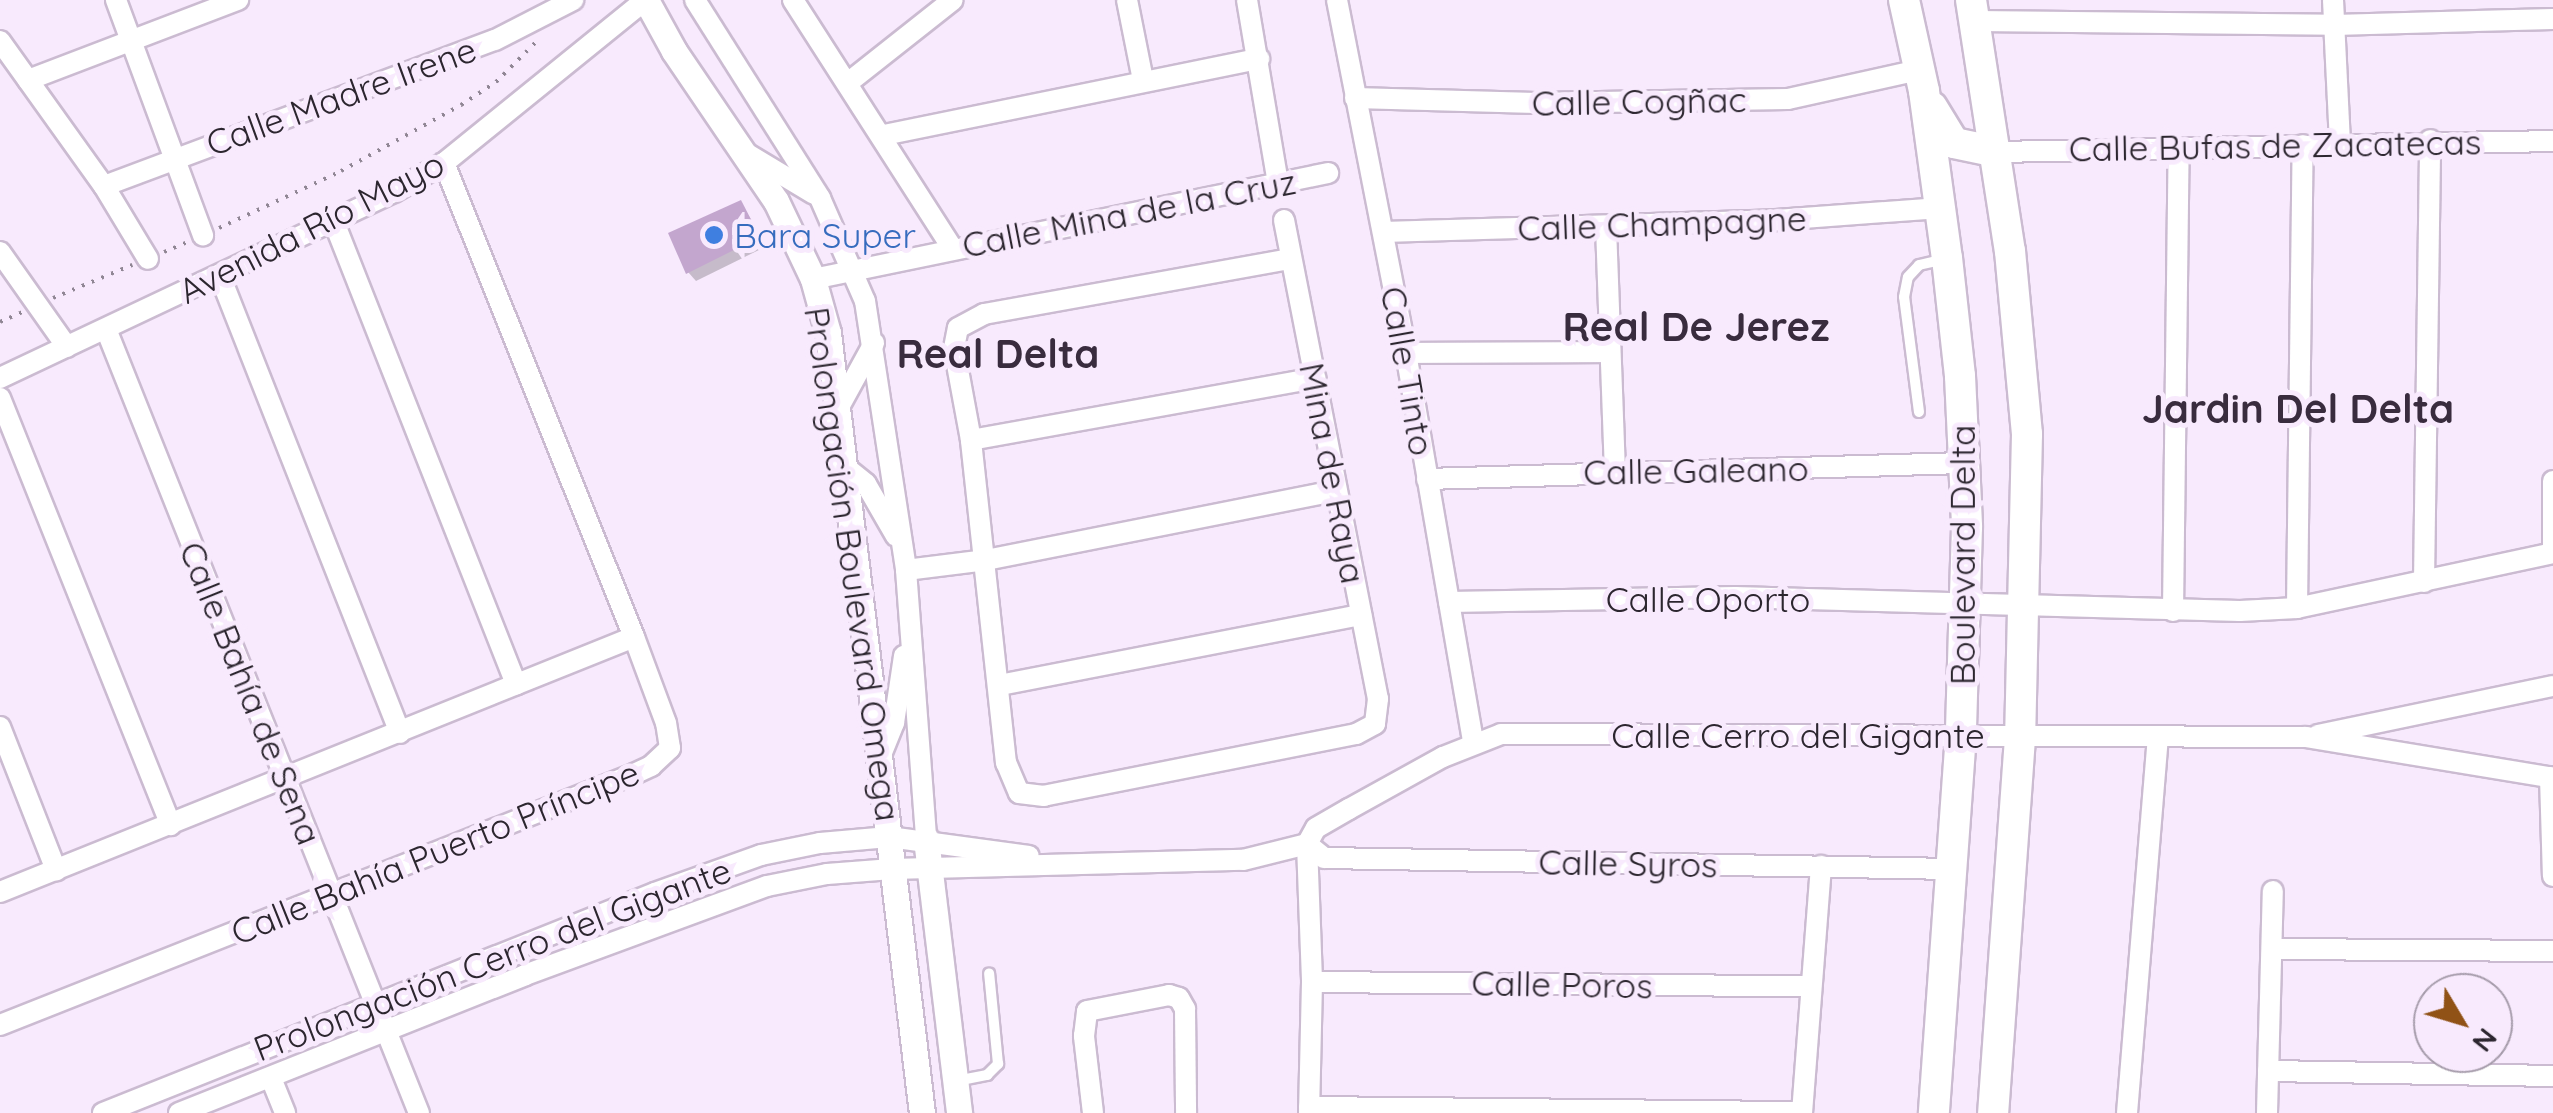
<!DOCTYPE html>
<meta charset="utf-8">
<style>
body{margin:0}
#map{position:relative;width:2553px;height:1113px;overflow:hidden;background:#f8eafd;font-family:Quicksand,sans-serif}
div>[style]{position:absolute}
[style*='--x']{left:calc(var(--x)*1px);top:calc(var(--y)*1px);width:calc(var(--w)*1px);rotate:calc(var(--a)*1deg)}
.shadow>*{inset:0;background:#0003}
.building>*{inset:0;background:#c3a6ce}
.path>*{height:4px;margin-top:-2px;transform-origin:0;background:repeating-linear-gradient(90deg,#908694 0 2.5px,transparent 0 10.5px)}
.roads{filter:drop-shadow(2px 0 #cbbbd1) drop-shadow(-2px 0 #cbbbd1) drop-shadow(0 2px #cbbbd1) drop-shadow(0 -2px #cbbbd1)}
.service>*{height:10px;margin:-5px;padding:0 5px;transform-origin:5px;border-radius:5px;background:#fff}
.minor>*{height:20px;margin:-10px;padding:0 10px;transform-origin:10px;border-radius:10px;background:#fff}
.tertiary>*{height:25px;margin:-12.5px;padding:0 12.5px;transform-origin:12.5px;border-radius:12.5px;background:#fff}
.primary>*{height:30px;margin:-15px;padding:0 15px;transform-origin:15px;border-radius:15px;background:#fff}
.dots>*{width:28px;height:28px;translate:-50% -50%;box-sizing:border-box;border:5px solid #f8eafd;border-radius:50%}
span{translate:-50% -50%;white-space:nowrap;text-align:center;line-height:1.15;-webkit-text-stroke:10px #f8eafd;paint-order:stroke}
.street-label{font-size:35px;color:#2c262f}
.shop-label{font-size:35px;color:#366cbe}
.left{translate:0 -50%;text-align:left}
.quarter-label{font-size:40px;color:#392c3e;font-weight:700}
.north{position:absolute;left:2413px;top:973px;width:100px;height:100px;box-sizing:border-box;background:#f8eafd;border:2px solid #a69cab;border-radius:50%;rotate:128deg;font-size:28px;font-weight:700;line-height:40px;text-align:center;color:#2c262f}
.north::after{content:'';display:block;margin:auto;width:35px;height:45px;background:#905216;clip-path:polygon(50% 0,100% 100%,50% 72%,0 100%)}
</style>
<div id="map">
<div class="shadow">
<i style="clip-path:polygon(741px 203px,767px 246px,696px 281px,688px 272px)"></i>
</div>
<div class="building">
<i style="clip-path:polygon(741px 200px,760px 237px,686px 274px,668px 233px)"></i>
</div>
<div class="path">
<i style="--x:219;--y:228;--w:135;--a:-25"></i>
<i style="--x:341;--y:171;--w:137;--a:-28.8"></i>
<i style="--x:461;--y:105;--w:42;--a:-33.3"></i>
<i style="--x:496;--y:82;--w:57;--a:-45"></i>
<i style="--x:164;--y:252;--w:25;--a:-23"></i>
<i style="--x:53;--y:298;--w:86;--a:-22.7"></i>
<i style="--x:0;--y:322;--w:24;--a:-24"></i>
</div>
<div class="roads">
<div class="service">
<i style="--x:1919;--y:412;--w:116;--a:-97.4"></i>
<i style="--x:1904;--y:297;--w:20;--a:-79"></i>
<i style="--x:1908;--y:277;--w:16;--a:-47"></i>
<i style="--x:1919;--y:265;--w:23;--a:-13"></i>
<i style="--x:956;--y:1081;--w:32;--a:-11"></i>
<i style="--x:987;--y:1075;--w:16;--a:-45"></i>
<i style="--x:998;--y:1064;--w:91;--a:-95.6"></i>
</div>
<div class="minor">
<i style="--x:116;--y:0;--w:251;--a:69.7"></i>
<i style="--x:695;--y:0;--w:234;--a:57.7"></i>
<i style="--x:820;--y:198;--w:112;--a:66.4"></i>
<i style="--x:865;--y:301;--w:272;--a:81.3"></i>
<i style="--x:906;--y:570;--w:270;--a:85.7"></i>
<i style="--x:793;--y:0;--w:296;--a:57.3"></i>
<i style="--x:1127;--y:0;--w:82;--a:78.7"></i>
<i style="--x:1247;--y:0;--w:187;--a:80.4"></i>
<i style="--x:1337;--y:0;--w:360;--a:78.9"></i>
<i style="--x:1406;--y:353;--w:395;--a:80.2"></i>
<i style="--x:2333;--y:0;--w:142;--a:87.2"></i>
<i style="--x:1976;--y:21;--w:358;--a:0.6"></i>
<i style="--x:2334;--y:25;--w:219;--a:-1.6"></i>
<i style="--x:0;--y:41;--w:178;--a:54.4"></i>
<i style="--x:104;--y:186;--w:85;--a:58.9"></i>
<i style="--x:28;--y:80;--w:225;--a:-20.9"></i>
<i style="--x:849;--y:82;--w:132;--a:-38.3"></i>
<i style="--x:1355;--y:98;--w:181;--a:1.6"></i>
<i style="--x:1536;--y:103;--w:252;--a:-0.9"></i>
<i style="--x:1788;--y:99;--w:134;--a:-12.5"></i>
<i style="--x:884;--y:135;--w:383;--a:-11.5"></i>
<i style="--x:1997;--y:152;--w:556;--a:-1.13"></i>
<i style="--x:746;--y:153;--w:79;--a:31.1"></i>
<i style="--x:104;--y:186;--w:417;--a:-20.5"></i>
<i style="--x:495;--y:40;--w:88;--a:-27.1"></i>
<i style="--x:1284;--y:220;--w:488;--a:78.9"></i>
<i style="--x:1378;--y:699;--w:25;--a:97"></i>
<i style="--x:1375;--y:724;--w:21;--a:152"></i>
<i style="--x:1356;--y:734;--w:318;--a:168.8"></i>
<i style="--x:1044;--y:796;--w:25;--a:-173"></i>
<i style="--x:1019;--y:793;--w:33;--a:-113"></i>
<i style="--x:1006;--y:763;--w:325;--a:-96.2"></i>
<i style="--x:971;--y:440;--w:94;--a:-100.5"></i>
<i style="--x:954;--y:348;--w:20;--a:-79"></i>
<i style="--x:958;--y:328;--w:30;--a:-28"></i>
<i style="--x:984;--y:314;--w:312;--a:-10.2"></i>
<i style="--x:334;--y:222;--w:497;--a:68.5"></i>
<i style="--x:1606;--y:227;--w:244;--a:87.9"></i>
<i style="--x:1383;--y:232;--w:393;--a:-1.7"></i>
<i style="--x:1776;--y:220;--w:165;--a:-4.2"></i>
<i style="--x:0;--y:252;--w:116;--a:54.8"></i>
<i style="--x:220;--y:276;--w:491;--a:68.5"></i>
<i style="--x:813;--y:279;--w:526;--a:-11.63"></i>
<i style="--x:106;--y:329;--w:844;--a:68.24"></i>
<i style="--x:1406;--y:353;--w:204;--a:-0.3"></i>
<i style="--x:0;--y:378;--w:436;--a:-25.3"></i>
<i style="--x:394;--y:192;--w:58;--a:-30.1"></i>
<i style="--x:444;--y:163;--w:259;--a:-39"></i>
<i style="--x:0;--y:398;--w:460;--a:68.2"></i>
<i style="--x:839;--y:407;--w:73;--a:-61.3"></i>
<i style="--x:971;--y:440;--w:350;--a:-10.2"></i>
<i style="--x:844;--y:466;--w:28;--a:39"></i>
<i style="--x:866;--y:484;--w:60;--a:60"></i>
<i style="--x:1427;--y:479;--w:537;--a:-1.71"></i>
<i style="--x:2553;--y:553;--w:72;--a:-90"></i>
<i style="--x:906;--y:570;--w:81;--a:-7.1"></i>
<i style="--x:986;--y:560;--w:357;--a:-11.2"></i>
<i style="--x:2424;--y:582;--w:442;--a:-89.2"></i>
<i style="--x:1449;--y:602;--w:286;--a:-1"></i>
<i style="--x:1735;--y:597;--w:505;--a:1.59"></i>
<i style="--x:2240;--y:611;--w:57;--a:-3"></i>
<i style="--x:2297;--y:608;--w:262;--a:-12.1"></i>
<i style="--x:2297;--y:608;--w:463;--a:-89.3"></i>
<i style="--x:2173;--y:611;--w:463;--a:-89.3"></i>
<i style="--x:1000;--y:685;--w:368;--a:-11"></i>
<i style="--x:0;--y:727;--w:154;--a:68.6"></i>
<i style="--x:2318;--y:735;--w:240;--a:-11.8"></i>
<i style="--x:881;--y:755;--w:35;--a:-68"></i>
<i style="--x:894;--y:723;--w:68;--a:-81.5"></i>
<i style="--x:2550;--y:777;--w:99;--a:88.3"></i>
<i style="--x:1307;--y:844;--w:22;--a:39"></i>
<i style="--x:1324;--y:858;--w:629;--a:1"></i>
<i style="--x:1307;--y:844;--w:138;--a:87.9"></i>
<i style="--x:1312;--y:982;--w:131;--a:91.3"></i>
<i style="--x:0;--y:892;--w:683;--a:-21.91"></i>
<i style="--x:2273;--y:949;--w:280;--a:0.4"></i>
<i style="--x:1312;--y:982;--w:499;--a:0.5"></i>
<i style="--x:0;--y:1025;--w:682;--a:-21.6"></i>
<i style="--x:634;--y:774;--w:19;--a:-25"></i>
<i style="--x:651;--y:766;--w:26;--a:-43"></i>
<i style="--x:670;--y:748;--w:25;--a:-99"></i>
<i style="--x:666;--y:723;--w:92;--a:-110.4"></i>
<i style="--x:634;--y:637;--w:511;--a:-111.84"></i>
<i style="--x:2268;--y:1071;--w:285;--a:1"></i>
<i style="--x:271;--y:1078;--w:38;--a:68"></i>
<i style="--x:1309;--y:1107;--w:493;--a:0.6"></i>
<i style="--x:103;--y:1113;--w:594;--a:-21.73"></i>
<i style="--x:655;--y:893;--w:113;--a:-19.7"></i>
<i style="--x:761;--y:855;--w:60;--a:-11.5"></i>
<i style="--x:820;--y:843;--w:69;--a:-5"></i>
<i style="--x:889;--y:837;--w:141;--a:7.7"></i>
<i style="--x:179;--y:1113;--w:373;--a:-21.7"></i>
<i style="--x:525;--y:975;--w:258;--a:-20.2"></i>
<i style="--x:767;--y:886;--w:61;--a:-11.3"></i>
<i style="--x:827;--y:874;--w:65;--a:-4.4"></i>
<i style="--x:892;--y:869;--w:351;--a:-1.5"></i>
<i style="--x:1243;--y:860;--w:66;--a:-14"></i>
<i style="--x:1307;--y:844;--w:18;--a:-61"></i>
<i style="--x:1316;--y:828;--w:38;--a:-30"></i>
<i style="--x:1349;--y:809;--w:107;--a:-29"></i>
<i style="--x:1443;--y:757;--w:62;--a:-21.6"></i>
<i style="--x:1501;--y:734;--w:805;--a:0.21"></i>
<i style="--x:2306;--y:737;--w:250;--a:9.4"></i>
<i style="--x:1093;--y:1113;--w:78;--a:-96.7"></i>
<i style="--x:1084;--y:1036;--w:25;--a:-83"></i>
<i style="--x:1087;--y:1011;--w:84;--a:-11"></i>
<i style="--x:1169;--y:995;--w:10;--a:17"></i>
<i style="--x:1179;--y:998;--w:13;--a:61"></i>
<i style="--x:1185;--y:1009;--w:104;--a:89.4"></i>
<i style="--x:1802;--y:1113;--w:248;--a:-85.6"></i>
<i style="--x:2127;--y:1113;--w:376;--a:-85.3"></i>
<i style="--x:2267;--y:1113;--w:222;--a:-88.5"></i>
</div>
<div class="tertiary">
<i style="--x:646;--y:0;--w:58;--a:61.2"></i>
<i style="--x:674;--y:51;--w:181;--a:55.8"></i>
<i style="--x:776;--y:201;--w:86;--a:64.6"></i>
<i style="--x:813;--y:279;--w:56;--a:74.5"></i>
<i style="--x:828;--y:333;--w:786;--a:83.13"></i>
<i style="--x:926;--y:839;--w:276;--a:83.1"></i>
</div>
<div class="primary">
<i style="--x:1904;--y:0;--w:93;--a:77.6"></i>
<i style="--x:1924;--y:91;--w:169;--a:82.2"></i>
<i style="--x:1947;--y:258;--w:119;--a:83.7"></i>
<i style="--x:1960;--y:376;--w:151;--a:87.3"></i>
<i style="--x:1967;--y:527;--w:207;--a:91.7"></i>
<i style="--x:1961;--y:734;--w:380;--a:94.1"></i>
<i style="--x:1971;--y:0;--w:254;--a:81.2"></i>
<i style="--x:2010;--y:251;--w:184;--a:84.7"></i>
<i style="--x:2027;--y:434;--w:304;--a:91.3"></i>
<i style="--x:2020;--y:738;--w:376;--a:94.1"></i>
<i style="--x:1932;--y:107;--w:42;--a:58.6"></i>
<i style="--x:1954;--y:143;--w:44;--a:11.8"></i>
</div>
</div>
<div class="dots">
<i style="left:714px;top:235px;background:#3f7fe0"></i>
</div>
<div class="street-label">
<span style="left:341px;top:96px;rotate:-20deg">Calle Madre Irene</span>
<span style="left:1639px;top:101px;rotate:-1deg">Calle Cogñac</span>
<span style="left:2275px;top:145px;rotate:-1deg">Calle Bufas de Zacatecas</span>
<span style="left:1129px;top:213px;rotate:-11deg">Calle Mina de la Cruz</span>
<span style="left:1662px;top:223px;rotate:-2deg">Calle Champagne</span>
<span style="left:311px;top:227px;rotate:-27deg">Avenida Río Mayo</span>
<span style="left:1408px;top:371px;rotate:80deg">Calle Tinto</span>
<span style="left:1696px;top:470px;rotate:-1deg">Calle Galeano</span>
<span style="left:1333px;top:473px;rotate:79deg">Mina de Raya</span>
<span style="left:1962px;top:555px;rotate:-90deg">Boulevard Delta</span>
<span style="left:853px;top:564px;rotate:82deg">Prolongación Boulevard Omega</span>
<span style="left:1708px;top:599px">Calle Oporto</span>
<span style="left:251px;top:693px;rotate:68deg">Calle Bahía de Sena</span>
<span style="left:1798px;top:735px">Calle Cerro del Gigante</span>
<span style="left:435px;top:852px;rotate:-22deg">Calle Bahía Puerto Príncipe</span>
<span style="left:1628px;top:863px;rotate:1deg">Calle Syros</span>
<span style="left:492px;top:959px;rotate:-21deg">Prolongación Cerro del Gigante</span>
<span style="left:1562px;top:984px;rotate:1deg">Calle Poros</span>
</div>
<div class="shop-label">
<span class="left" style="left:734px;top:235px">Bara Super</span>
</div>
<div class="quarter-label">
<span style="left:1696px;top:326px">Real De Jerez</span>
<span style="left:998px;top:353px">Real Delta</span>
<span style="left:2298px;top:408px">Jardin Del Delta</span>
</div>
<div class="north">N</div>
</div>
